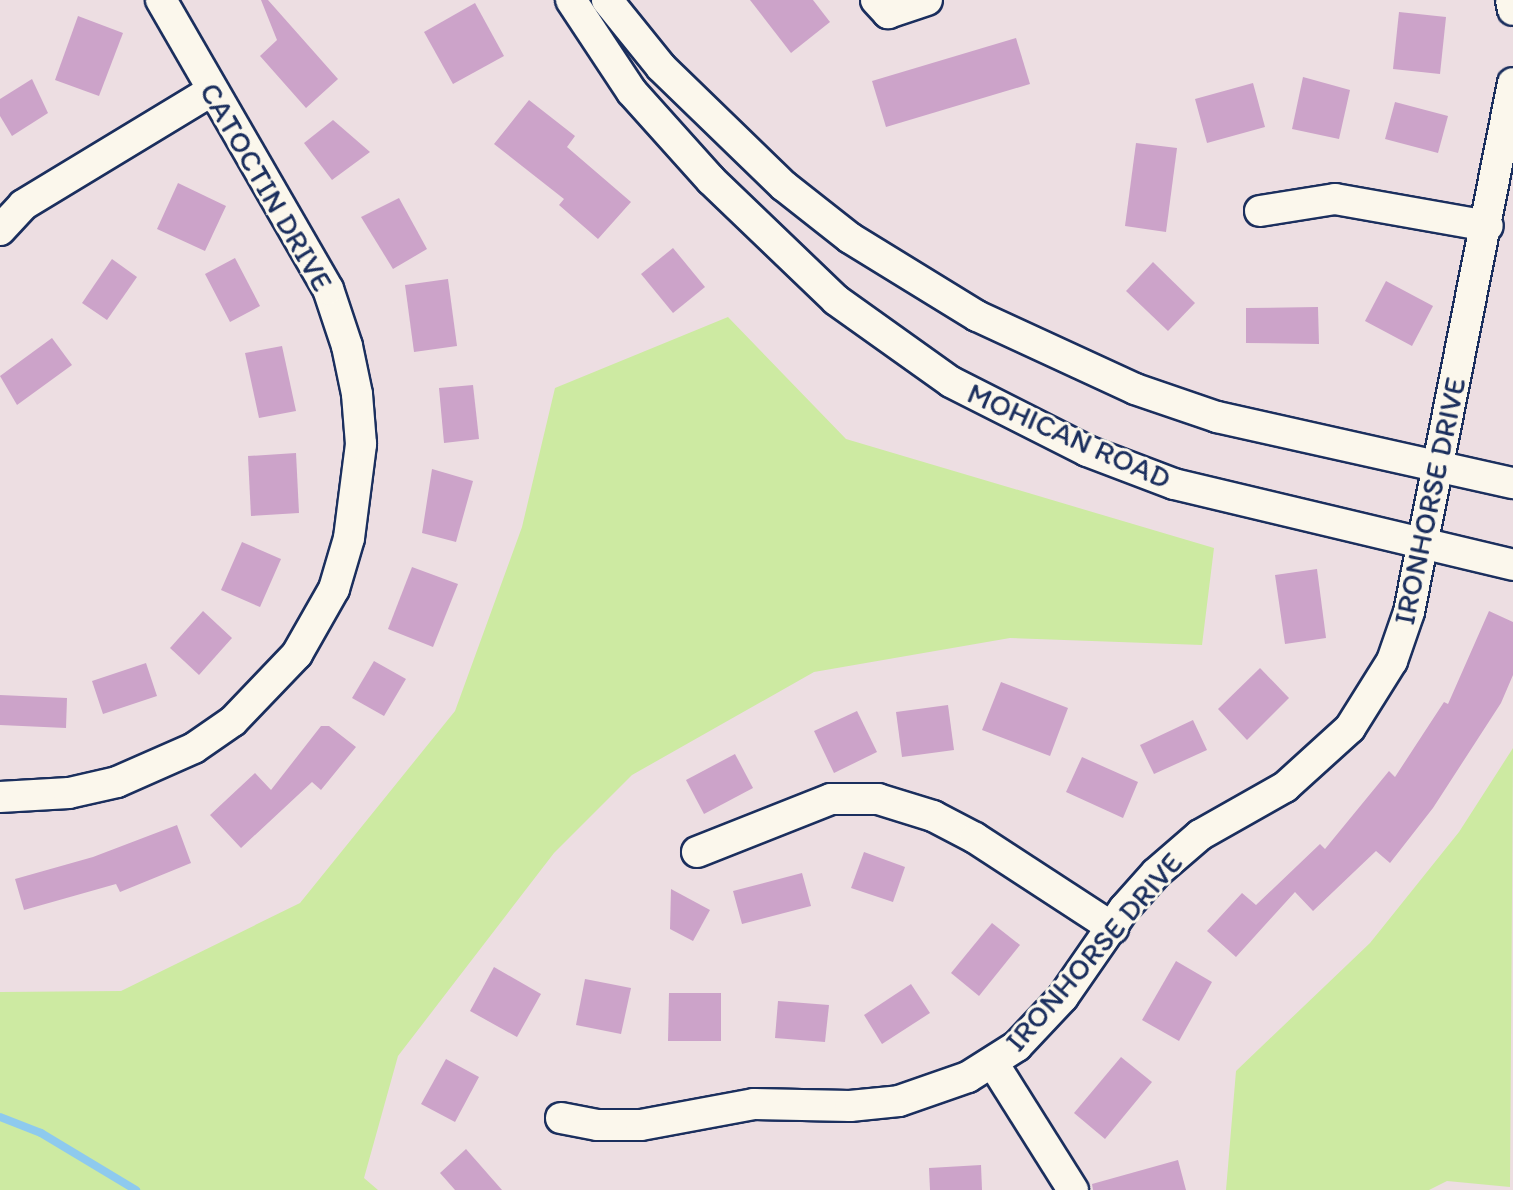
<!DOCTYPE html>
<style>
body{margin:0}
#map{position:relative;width:1513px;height:1190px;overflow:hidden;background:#eddee2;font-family:Itim,sans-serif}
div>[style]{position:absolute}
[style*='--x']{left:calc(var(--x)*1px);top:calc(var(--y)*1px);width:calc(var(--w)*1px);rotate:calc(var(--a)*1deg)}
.green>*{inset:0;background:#cdeaa2}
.stream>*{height:8px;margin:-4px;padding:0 4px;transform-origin:4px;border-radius:4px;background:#8ecaee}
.building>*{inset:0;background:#cca3c9}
.roads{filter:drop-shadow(2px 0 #1b2f5e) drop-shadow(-2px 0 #1b2f5e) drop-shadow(0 2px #1b2f5e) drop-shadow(0 -2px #1b2f5e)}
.minor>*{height:30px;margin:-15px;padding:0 15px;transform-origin:15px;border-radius:15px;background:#fbf7ec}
span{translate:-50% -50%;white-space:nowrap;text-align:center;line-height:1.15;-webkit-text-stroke:6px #fbf7ec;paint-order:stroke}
.street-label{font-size:30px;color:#1b2f5e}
</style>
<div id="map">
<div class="green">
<i style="clip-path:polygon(728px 317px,846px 439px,1214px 548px,1202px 645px,1010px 638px,814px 672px,632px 775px,554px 853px,398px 1056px,364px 1178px,378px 1190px,0 1190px,0 992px,121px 991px,300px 903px,455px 711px,522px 527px,555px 388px)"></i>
<i style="clip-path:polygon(1513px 748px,1510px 1187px,1447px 1181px,1429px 1190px,1226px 1190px,1236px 1071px,1370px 943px,1459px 832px)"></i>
</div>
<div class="stream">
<i style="--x:0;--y:1117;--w:44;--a:21.3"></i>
<i style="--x:41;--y:1133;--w:111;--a:31"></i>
</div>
<div class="building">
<i style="clip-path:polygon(261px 0,268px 0,338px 79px,306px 108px,260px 56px,277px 40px)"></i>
<i style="clip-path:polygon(750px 0,813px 0,830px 22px,791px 53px)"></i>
<i style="clip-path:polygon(475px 3px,504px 56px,453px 84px,424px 32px)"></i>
<i style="clip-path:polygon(1399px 12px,1446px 17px,1440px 74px,1393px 69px)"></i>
<i style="clip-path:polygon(78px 16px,123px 33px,99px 96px,55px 80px)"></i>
<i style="clip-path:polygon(1016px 38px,1030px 84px,886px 127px,872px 81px)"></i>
<i style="clip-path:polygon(1303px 77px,1350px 90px,1339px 139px,1292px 129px)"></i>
<i style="clip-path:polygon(32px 79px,48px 113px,12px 136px,0 116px,0 99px)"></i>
<i style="clip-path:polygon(1253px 83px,1265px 127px,1207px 143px,1195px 99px)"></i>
<i style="clip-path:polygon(529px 100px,575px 136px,567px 147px,631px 202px,598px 239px,559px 205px,564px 199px,494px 144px)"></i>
<i style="clip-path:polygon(1395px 102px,1448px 116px,1438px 153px,1385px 139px)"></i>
<i style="clip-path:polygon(333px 120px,370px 152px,332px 180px,304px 143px)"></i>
<i style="clip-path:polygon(1136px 143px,1177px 148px,1166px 232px,1125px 226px)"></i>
<i style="clip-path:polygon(178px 183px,226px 206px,205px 251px,157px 229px)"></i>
<i style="clip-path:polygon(399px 198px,427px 249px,393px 269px,361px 217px)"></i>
<i style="clip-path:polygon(673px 248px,705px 287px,673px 313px,641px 274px)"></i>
<i style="clip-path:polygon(235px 258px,260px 306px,230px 322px,205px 274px)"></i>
<i style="clip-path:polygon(112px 259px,137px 277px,107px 320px,82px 303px)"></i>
<i style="clip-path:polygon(1153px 262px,1195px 303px,1168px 331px,1126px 291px)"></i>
<i style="clip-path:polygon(448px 279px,457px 346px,414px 352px,405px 285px)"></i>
<i style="clip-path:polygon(1386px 281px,1433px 306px,1412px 346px,1365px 321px)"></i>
<i style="clip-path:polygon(1318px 307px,1319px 344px,1246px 343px,1246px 308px)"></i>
<i style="clip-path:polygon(52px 338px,72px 365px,17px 405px,0 376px)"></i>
<i style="clip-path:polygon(282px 346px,296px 411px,259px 418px,245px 353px)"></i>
<i style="clip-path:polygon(473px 385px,479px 439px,444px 443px,439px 388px)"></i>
<i style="clip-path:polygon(296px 453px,299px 513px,251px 516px,248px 456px)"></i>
<i style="clip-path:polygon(432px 469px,473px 481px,456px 542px,422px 533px)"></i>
<i style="clip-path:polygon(242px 542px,281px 559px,260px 607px,221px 590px)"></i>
<i style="clip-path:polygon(412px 567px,458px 584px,433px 647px,388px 629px)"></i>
<i style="clip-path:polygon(1317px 569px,1326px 638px,1285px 644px,1275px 575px)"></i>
<i style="clip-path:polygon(203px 611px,232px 638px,199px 675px,170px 648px)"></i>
<i style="clip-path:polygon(1489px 611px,1513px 622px,1513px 675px,1501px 703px,1433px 808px,1390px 863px,1376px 851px,1313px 911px,1295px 892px,1236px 957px,1207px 931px,1242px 893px,1256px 905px,1320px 844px,1325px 849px,1389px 771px,1395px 777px,1444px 702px,1448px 704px)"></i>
<i style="clip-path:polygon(374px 661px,406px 679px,384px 716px,352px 698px)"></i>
<i style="clip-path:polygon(146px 663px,157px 696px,103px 714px,92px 681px)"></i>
<i style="clip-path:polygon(1260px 668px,1289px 698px,1247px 740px,1218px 709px)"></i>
<i style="clip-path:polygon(1001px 682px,1068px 708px,1050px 756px,982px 730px)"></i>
<i style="clip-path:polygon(0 695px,67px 698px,66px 728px,0 725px)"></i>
<i style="clip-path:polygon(948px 705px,954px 750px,902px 757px,896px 712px)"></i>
<i style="clip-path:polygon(857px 711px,877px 752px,834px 773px,814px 731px)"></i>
<i style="clip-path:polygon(1193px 720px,1207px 750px,1154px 774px,1140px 745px)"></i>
<i style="clip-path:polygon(321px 726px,329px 726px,356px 747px,321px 790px,312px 782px,241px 848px,210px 815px,255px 773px,271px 790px)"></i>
<i style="clip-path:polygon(735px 754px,753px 788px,704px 814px,686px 780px)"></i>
<i style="clip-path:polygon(1082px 757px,1138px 782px,1123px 818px,1066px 792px)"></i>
<i style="clip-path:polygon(177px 825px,191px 863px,120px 892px,116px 884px,24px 910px,15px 879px,93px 857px)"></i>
<i style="clip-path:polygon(864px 852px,905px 867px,893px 902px,851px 888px)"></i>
<i style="clip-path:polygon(802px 873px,811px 906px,742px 924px,733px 891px)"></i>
<i style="clip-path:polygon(671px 889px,710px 910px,693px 941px,670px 929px)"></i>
<i style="clip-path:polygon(992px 923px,1020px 945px,979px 996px,951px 973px)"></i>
<i style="clip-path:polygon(1176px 961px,1212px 982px,1179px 1041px,1142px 1020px)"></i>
<i style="clip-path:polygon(494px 967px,541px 994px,517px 1037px,470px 1011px)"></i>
<i style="clip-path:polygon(585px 979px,631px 988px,621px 1034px,576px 1025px)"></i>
<i style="clip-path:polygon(911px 984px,930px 1013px,882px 1044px,864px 1015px)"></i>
<i style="clip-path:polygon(669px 993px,721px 993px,721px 1041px,668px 1041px)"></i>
<i style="clip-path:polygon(778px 1001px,829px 1005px,825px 1042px,775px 1038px)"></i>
<i style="clip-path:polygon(1121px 1057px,1152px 1082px,1105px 1139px,1074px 1113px)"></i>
<i style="clip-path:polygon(446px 1059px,479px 1077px,455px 1122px,421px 1104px)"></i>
<i style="clip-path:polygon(466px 1149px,502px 1190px,455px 1190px,440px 1173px)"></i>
<i style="clip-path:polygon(1178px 1160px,1186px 1190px,1093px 1190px,1092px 1184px)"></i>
<i style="clip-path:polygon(981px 1165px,982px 1190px,930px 1190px,929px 1168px)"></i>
</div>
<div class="roads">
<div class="minor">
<i style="--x:571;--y:0;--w:110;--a:56.5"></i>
<i style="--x:632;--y:92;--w:118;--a:48.1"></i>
<i style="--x:711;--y:180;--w:173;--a:43.8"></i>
<i style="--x:836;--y:300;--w:141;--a:35.5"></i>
<i style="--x:951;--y:382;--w:153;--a:26.9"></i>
<i style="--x:1087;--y:451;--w:93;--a:20.8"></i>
<i style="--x:1174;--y:484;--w:349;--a:13.4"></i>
<i style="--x:607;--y:0;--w:86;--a:51.1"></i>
<i style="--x:661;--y:67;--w:171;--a:44.1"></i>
<i style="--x:784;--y:186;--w:84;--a:38.2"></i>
<i style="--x:850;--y:238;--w:149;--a:31.6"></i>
<i style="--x:977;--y:316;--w:174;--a:24.8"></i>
<i style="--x:1135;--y:389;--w:87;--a:18.9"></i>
<i style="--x:1217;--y:417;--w:303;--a:12.6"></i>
<i style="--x:876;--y:0;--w:18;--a:47"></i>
<i style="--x:888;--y:13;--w:41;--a:-18.4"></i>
<i style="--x:1511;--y:0;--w:10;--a:79"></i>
<i style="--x:1260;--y:211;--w:76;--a:-9.1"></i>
<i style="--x:1335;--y:199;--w:155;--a:10"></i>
<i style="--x:0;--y:230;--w:34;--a:-47"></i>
<i style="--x:23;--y:205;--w:220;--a:-31.2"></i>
<i style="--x:0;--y:797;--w:69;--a:-3.3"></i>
<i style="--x:69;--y:793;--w:49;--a:-12.9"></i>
<i style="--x:117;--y:782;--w:84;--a:-23.8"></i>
<i style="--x:194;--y:748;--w:47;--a:-34.7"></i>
<i style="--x:233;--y:721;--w:93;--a:-46.3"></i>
<i style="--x:297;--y:654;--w:75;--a:-60.4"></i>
<i style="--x:334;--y:589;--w:53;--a:-73.6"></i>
<i style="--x:349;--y:538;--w:95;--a:-82.7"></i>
<i style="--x:361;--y:444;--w:50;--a:-94.6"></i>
<i style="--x:357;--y:394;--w:49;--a:-101.8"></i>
<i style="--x:347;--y:346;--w:60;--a:-108.4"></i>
<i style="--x:328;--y:289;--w:334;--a:-120"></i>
<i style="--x:697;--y:852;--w:144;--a:-21.6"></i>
<i style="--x:831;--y:799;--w:47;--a:0"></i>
<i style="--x:878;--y:799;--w:58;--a:17.2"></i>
<i style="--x:933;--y:816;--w:47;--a:27.6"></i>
<i style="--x:975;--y:838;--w:165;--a:33.1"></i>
<i style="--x:993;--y:1063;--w:150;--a:57.8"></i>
<i style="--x:561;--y:1118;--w:37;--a:11"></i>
<i style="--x:597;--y:1125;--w:44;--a:0"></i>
<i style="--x:641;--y:1125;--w:115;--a:-10.5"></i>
<i style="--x:754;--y:1104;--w:96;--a:1.2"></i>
<i style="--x:850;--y:1106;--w:49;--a:-5.8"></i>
<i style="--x:899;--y:1101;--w:73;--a:-19.2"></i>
<i style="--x:968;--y:1077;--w:58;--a:-32.3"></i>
<i style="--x:1017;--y:1046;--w:67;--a:-46.8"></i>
<i style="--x:1063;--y:997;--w:107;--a:-55.3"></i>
<i style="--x:1124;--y:909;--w:48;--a:-48.4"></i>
<i style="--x:1156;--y:873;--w:58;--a:-40.8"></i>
<i style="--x:1200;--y:835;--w:98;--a:-29.5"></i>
<i style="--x:1285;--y:787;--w:88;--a:-42.2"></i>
<i style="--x:1350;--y:728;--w:79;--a:-57.9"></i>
<i style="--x:1392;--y:661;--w:52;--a:-70.9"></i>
<i style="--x:1409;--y:612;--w:539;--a:-78.88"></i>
</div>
</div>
<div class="street-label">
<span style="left:266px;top:187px;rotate:60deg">CATOCTIN DRIVE</span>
<span style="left:1069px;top:436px;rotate:24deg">MOHICAN ROAD</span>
<span style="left:1430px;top:501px;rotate:-78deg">IRONHORSE DRIVE</span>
<span style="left:1094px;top:952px;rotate:-49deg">IRONHORSE DRIVE</span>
</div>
</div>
